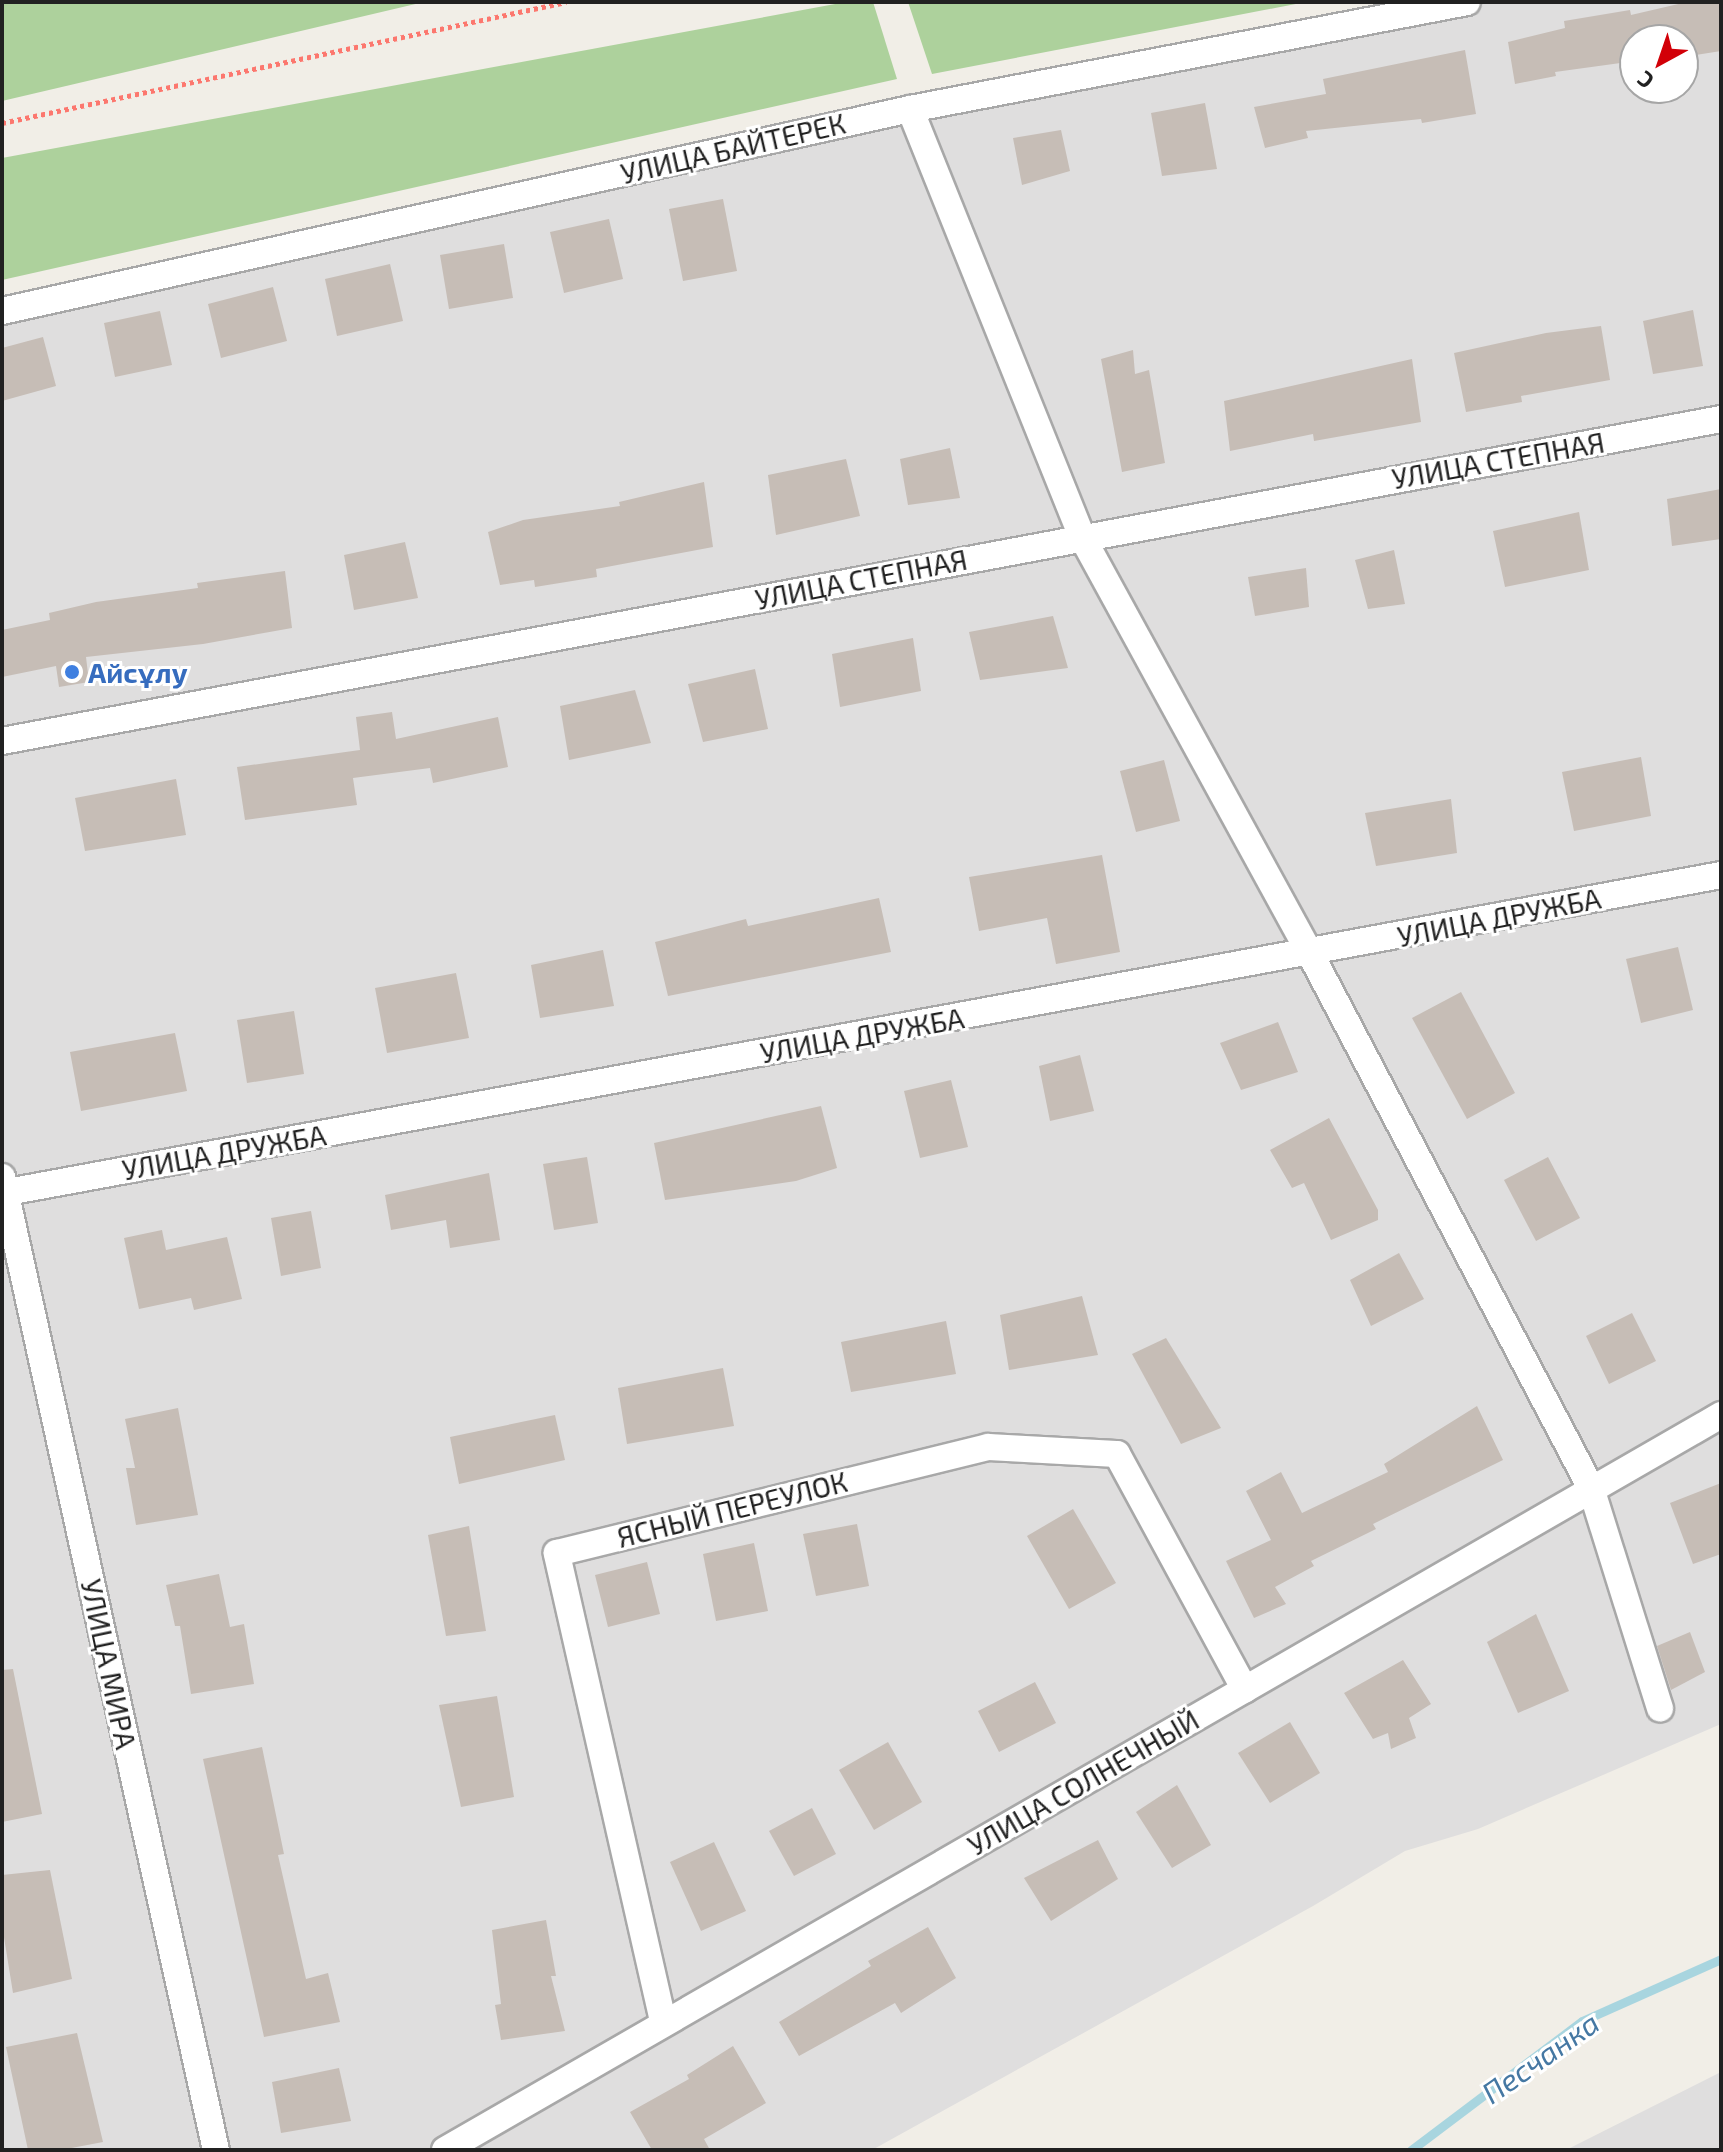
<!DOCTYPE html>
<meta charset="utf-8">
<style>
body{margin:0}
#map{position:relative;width:1723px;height:2152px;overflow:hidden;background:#f1eee7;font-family:"Exo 2",sans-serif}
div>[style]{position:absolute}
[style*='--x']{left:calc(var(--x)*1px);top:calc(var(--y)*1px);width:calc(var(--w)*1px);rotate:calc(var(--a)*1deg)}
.residential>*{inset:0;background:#dfdede}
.forest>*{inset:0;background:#add19c}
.stream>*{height:9px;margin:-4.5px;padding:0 4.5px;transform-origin:4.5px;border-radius:4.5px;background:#a8d5df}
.building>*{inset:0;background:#c6bdb6}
.path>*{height:5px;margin-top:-2.5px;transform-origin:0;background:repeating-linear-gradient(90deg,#fc776e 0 4px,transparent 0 8px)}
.roads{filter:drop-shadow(2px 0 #a8a8a8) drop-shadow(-2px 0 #a8a8a8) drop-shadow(0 2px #a8a8a8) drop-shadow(0 -2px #a8a8a8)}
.street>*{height:26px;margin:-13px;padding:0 13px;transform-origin:13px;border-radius:13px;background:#fff}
.dots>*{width:22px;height:22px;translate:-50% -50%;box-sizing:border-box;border:4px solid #fff;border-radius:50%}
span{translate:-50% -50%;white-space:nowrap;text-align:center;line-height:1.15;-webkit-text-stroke:6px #fff;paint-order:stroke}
.street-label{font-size:28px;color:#212121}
.shop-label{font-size:28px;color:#366cbe;font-weight:700}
.left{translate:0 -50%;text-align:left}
.water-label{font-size:30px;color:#4578a3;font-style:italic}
.frame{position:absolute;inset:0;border:4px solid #212121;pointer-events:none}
.north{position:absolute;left:1619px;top:24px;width:80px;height:80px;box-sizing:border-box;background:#fff;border:2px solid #a6a6a6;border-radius:50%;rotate:220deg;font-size:22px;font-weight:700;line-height:32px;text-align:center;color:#212121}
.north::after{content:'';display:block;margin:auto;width:28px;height:36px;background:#d20008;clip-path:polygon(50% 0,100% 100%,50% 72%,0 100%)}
</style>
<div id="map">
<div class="residential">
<i style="clip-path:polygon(evenodd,1467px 2px,1721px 2px,1721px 1724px,1478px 1829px,1405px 1851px,1313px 1906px,872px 2150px,2px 2150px,2px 311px,1467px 2px,1635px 40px,1683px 40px,1683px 88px,1635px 88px,1635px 40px)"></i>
<i style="clip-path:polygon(1721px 2072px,1721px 2150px,1568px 2150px,1570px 2148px)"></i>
</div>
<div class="forest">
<i style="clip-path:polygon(2px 2px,424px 2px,2px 101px)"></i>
<i style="clip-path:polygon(846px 2px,873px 2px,897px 79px,2px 280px,2px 158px)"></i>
<i style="clip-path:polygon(908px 2px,1306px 2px,932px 74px)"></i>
</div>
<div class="stream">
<i style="--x:1411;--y:2150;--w:214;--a:-37"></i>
<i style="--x:1582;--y:2021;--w:152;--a:-24"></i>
</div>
<div class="building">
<i style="clip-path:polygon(1687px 2px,1721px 2px,1721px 51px,1683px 57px,1683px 40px,1633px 40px,1635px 61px,1555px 72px,1556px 76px,1515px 84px,1508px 42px,1565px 28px,1564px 21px,1630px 10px,1631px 15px)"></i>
<i style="clip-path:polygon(1465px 50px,1476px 114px,1422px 123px,1421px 119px,1306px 131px,1308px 138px,1265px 148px,1254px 107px,1326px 94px,1323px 79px)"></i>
<i style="clip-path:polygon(1205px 103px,1217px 169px,1162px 176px,1151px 113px)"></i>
<i style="clip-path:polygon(1061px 130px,1070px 171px,1022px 185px,1013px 138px)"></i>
<i style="clip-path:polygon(723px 199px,737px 271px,683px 281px,669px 209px)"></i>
<i style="clip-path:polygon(609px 219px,623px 279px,564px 293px,550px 232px)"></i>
<i style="clip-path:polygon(504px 244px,513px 298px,449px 309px,440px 255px)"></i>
<i style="clip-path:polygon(390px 264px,403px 321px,337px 336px,325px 279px)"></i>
<i style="clip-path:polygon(273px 287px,287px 341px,221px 358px,208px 304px)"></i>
<i style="clip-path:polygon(1693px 310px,1703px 366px,1653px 374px,1643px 321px)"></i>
<i style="clip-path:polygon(160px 311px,172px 365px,115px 377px,104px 323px)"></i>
<i style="clip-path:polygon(1601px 326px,1610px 380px,1521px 396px,1522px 402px,1466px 412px,1454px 353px,1546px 333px)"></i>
<i style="clip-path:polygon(43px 337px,56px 386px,2px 401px,2px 348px)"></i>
<i style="clip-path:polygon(1133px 350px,1135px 374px,1149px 370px,1165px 463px,1122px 472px,1101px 359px)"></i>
<i style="clip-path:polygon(1412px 359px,1421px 422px,1314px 441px,1313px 434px,1230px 451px,1224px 401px)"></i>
<i style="clip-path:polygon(950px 448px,960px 498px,908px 505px,900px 459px)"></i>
<i style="clip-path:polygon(846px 459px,860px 516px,776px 535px,768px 475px)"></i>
<i style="clip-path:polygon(704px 482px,713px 547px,596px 569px,597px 577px,535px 587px,534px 580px,500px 585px,488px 532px,523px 520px,620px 506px,619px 502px)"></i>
<i style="clip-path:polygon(1721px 489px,1721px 539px,1672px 546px,1667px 499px)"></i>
<i style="clip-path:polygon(1579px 512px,1589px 570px,1505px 587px,1493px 531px)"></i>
<i style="clip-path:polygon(405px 542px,418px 598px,354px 610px,344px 555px)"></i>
<i style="clip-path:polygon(1394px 550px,1405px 604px,1368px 609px,1355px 560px)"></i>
<i style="clip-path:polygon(1306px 568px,1309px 607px,1255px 616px,1248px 577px)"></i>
<i style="clip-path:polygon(285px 571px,292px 628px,203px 644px,86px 657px,89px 682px,59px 687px,56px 666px,2px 677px,2px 630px,50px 620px,49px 613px,96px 602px,198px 588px,197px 583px)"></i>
<i style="clip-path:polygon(1053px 616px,1068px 668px,980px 680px,969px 632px)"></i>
<i style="clip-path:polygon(913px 638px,921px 691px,840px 707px,832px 654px)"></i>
<i style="clip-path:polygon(755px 669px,768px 729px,703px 742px,688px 684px)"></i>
<i style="clip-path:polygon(635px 690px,651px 743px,569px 760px,560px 706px)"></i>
<i style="clip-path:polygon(392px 712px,396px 739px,498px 717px,508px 767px,433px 783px,430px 768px,353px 778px,357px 805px,245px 820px,237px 767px,360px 750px,356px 717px)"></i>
<i style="clip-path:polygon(1641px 757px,1651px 816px,1574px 831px,1562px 772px)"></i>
<i style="clip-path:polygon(1164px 760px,1180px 821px,1136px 832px,1120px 771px)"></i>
<i style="clip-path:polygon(176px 779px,186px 835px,85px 851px,75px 798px)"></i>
<i style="clip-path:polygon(1451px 799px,1457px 853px,1376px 866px,1365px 813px)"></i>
<i style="clip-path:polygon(1102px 855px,1120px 952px,1056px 964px,1047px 918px,979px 931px,969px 877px)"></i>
<i style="clip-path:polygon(879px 898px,891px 952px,668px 996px,655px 942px,746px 919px,748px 926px)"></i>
<i style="clip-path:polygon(1678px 947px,1693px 1010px,1641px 1023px,1626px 959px)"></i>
<i style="clip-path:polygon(603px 950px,614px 1006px,540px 1018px,531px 965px)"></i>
<i style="clip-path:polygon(456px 973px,469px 1038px,387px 1053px,375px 988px)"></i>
<i style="clip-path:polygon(1461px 992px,1515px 1093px,1467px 1119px,1412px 1018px)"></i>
<i style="clip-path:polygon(294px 1011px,304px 1074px,247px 1083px,237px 1020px)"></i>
<i style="clip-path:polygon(1278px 1022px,1298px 1072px,1241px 1090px,1220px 1043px)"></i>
<i style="clip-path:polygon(175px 1033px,187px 1091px,81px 1111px,70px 1052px)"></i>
<i style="clip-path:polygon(1080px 1055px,1094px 1111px,1050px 1121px,1039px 1066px)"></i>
<i style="clip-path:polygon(951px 1080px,968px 1147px,920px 1158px,904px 1091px)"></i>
<i style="clip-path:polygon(821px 1106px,837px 1168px,796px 1181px,665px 1200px,654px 1143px)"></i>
<i style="clip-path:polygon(1329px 1118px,1378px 1210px,1378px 1220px,1331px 1240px,1304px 1183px,1292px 1188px,1270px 1150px)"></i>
<i style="clip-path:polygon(587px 1157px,598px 1223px,554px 1230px,543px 1164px)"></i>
<i style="clip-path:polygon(1548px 1157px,1580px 1218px,1536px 1241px,1504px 1180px)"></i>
<i style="clip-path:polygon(489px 1173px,500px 1240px,450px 1248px,446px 1220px,391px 1230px,385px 1195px)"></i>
<i style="clip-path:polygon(311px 1211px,321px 1268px,281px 1276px,271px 1218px)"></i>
<i style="clip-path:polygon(162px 1230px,166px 1250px,227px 1237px,242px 1299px,194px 1310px,191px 1298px,139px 1309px,124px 1238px)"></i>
<i style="clip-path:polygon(1399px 1253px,1424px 1299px,1371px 1326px,1350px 1280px)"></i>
<i style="clip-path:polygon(1082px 1296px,1098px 1355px,1009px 1370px,1000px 1315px)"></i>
<i style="clip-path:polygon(1632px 1313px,1656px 1361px,1609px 1384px,1586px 1336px)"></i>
<i style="clip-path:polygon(946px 1321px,956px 1374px,851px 1392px,841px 1342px)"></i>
<i style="clip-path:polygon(1166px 1338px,1221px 1428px,1181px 1444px,1132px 1354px)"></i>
<i style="clip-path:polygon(723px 1368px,734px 1426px,627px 1444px,618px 1388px)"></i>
<i style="clip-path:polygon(1477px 1406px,1503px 1460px,1373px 1524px,1376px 1529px,1311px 1561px,1314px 1566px,1275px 1587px,1286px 1604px,1254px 1618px,1226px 1561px,1271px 1540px,1246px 1491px,1281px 1472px,1302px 1513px,1388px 1472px,1384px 1464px)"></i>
<i style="clip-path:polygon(178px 1408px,198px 1515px,136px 1525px,126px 1468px,135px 1468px,125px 1419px)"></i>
<i style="clip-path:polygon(555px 1415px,565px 1460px,459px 1484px,450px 1437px)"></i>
<i style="clip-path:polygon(1721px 1483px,1721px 1554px,1693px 1564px,1670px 1503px)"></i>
<i style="clip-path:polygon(1073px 1509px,1116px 1583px,1069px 1609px,1027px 1536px)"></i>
<i style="clip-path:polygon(857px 1524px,869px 1586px,816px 1596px,803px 1534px)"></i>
<i style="clip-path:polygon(469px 1526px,486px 1631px,446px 1636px,428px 1535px)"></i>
<i style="clip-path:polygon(754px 1543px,768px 1611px,716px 1621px,703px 1554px)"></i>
<i style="clip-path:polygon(647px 1562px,660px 1614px,608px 1627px,595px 1575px)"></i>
<i style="clip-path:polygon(219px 1574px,230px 1627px,244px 1624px,254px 1684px,191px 1694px,180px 1626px,175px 1626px,166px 1585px)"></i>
<i style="clip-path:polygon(1536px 1614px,1569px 1691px,1518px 1713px,1487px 1642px)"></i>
<i style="clip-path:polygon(1690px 1632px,1705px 1672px,1671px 1690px,1657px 1646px)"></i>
<i style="clip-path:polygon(1403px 1660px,1431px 1704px,1409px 1718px,1416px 1738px,1391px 1749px,1388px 1733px,1373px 1739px,1344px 1693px)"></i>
<i style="clip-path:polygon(13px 1669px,42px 1814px,2px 1822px,2px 1670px)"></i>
<i style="clip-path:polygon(1035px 1682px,1056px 1723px,999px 1752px,978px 1711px)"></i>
<i style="clip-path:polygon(497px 1696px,514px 1797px,461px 1807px,439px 1705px)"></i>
<i style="clip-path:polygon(1290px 1722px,1320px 1773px,1270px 1803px,1238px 1753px)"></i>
<i style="clip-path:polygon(888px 1742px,922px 1802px,874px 1830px,839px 1770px)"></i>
<i style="clip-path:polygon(262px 1747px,284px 1854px,278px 1855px,306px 1979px,328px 1973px,340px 2022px,264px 2037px,203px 1759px)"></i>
<i style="clip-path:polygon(1177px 1785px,1211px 1845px,1172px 1868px,1136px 1812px)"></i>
<i style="clip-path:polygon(812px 1808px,836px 1854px,794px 1876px,769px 1831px)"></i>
<i style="clip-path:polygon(1098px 1840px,1118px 1879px,1051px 1921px,1024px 1878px)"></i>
<i style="clip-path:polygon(714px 1842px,746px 1911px,701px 1931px,670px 1862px)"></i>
<i style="clip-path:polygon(50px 1870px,72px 1979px,13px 1993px,2px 1925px,2px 1875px)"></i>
<i style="clip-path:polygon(546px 1920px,556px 1976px,551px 1976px,565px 2031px,501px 2040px,495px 2005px,501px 2004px,492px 1930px)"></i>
<i style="clip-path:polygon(928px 1927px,956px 1978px,901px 2013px,895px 2003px,799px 2056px,779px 2022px,871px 1966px,868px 1961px)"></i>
<i style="clip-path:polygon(77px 2033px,103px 2142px,61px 2150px,28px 2150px,6px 2047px)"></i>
<i style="clip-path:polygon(733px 2046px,766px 2103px,704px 2139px,710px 2150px,652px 2150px,630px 2112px,689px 2079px,687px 2075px)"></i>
<i style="clip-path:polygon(339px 2068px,351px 2121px,281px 2133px,272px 2082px)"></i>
</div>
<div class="path">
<i style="--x:2;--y:123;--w:577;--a:-12.11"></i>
</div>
<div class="roads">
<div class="street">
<i style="--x:910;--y:109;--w:461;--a:68.1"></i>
<i style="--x:1082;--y:537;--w:474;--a:61.3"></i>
<i style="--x:1310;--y:953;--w:604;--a:62.29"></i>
<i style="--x:1591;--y:1488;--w:231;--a:72.6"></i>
<i style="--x:2;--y:311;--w:930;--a:-12.54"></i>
<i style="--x:910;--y:109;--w:567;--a:-10.87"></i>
<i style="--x:2;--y:741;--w:1749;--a:-10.61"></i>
<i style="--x:2;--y:1177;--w:996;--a:77.6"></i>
<i style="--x:2;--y:1193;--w:1748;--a:-10.48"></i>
<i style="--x:663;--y:2021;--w:480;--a:-102.8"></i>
<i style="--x:557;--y:1553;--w:444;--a:-13.8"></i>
<i style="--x:988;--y:1447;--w:129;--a:3.1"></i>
<i style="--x:1117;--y:1454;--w:268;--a:61.5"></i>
<i style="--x:445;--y:2150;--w:1473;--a:-29.94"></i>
</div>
</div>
<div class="dots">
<i style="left:72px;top:672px;background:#3f7fe0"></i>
</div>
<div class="street-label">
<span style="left:733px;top:148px;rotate:-13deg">УЛИЦА БАЙТЕРЕК</span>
<span style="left:1498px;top:460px;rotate:-10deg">УЛИЦА СТЕПНАЯ</span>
<span style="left:861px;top:579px;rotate:-11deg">УЛИЦА СТЕПНАЯ</span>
<span style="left:1499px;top:917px;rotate:-11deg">УЛИЦА ДРУЖБА</span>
<span style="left:862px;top:1035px;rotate:-10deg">УЛИЦА ДРУЖБА</span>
<span style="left:224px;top:1152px;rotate:-10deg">УЛИЦА ДРУЖБА</span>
<span style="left:732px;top:1509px;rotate:-14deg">ЯСНЫЙ ПЕРЕУЛОК</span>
<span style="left:109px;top:1664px;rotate:78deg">УЛИЦА МИРА</span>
<span style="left:1083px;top:1782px;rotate:-30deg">УЛИЦА СОЛНЕЧНЫЙ</span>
</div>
<div class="shop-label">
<span class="left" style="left:88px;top:672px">Айсұлу</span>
</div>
<div class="water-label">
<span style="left:1540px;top:2057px;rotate:-35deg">Песчанка</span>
</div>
<div class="frame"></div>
<div class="north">С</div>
</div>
